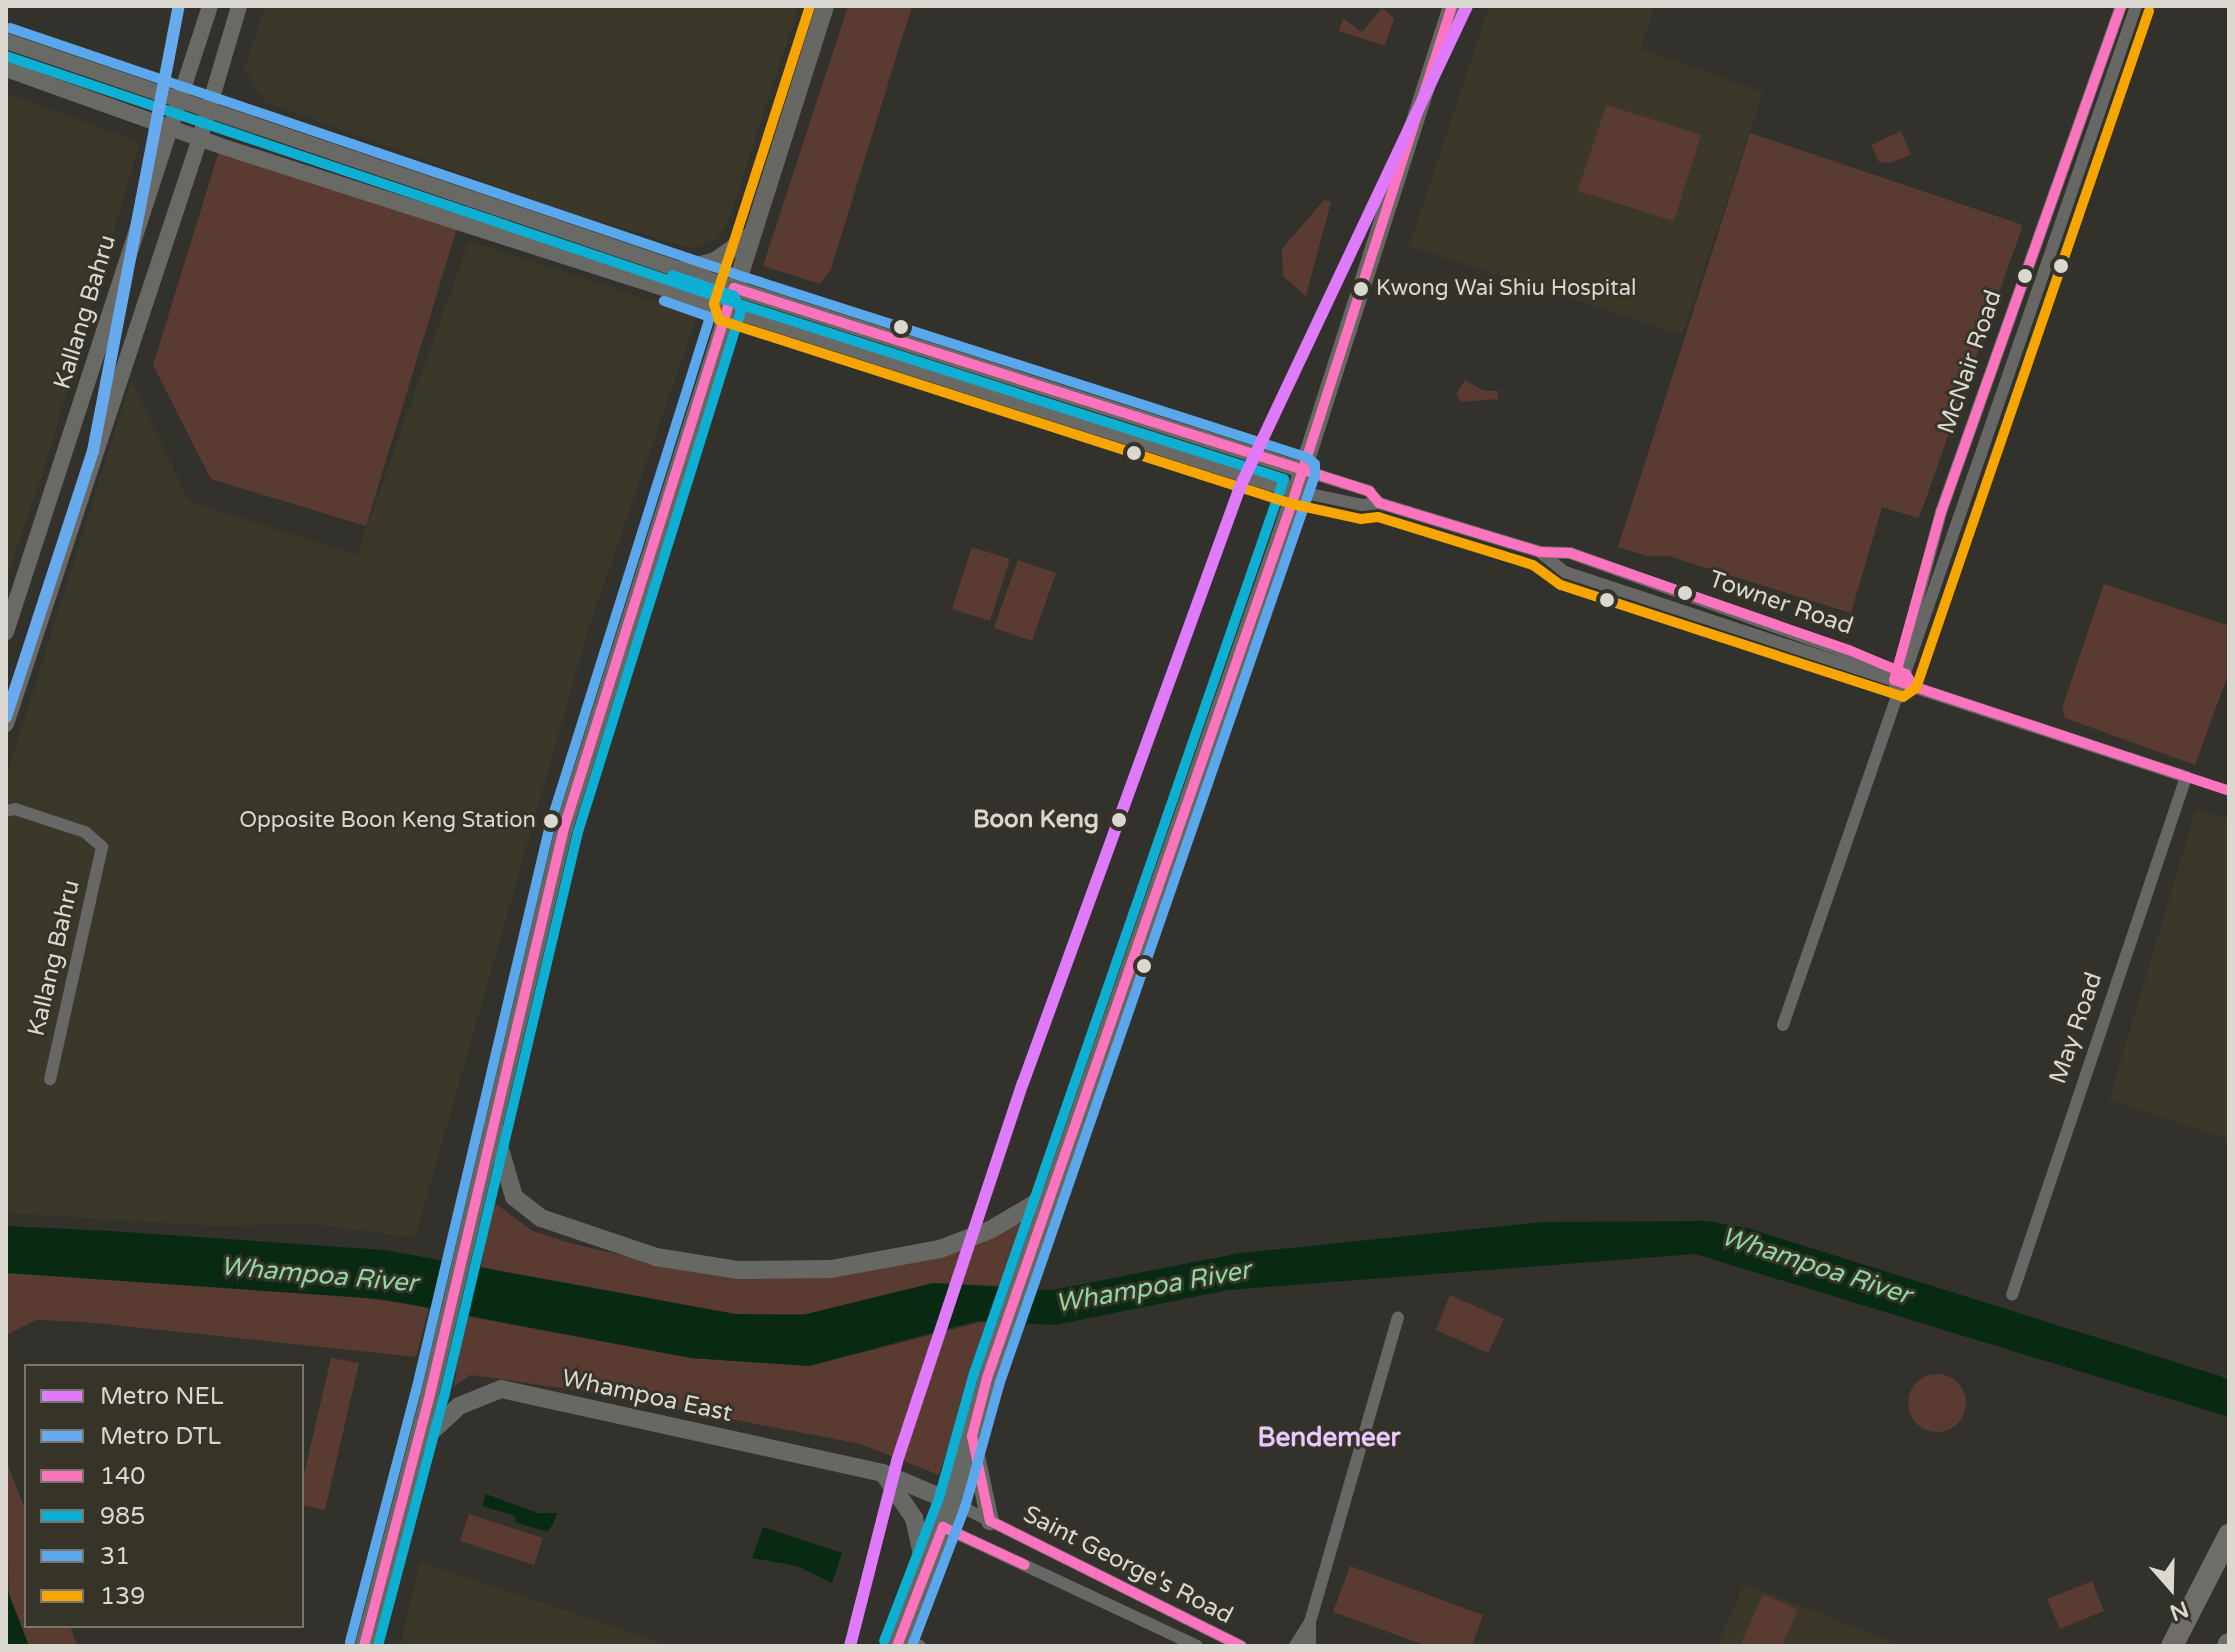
<!DOCTYPE html>
<style>
body{margin:0}
#map{position:relative;width:2235px;height:1652px;overflow:hidden;background:#32312c;font-family:"Varela Round",sans-serif}
div>[style]{position:absolute}
[style*='--x']{left:calc(var(--x)*1px);top:calc(var(--y)*1px);width:calc(var(--w)*1px);rotate:calc(var(--a)*1deg)}
.built>*{inset:0;background:#3c3829}
.green>*{inset:0;background:#5a3b32}
.round{border-radius:50%}
.water>*{inset:0;background:#082a13}
.minor>*{height:12px;margin:-6px;padding:0 6px;transform-origin:6px;border-radius:6px;background:#676765}
.secondary>*{height:16px;margin:-8px;padding:0 8px;transform-origin:8px;border-radius:8px;background:#696966}
.primary>*{height:18px;margin:-9px;padding:0 9px;transform-origin:9px;border-radius:9px;background:#676763}
.motorway>*{height:22px;margin:-11px;padding:0 11px;transform-origin:11px;border-radius:11px;background:#6e6d69}
.bus-1>*{height:10px;margin:-5px;padding:0 5px;transform-origin:5px;border-radius:5px;background:#fc73be}
.bus-2>*{height:10px;margin:-5px;padding:0 5px;transform-origin:5px;border-radius:5px;background:#0dafd3}
.bus-3>*{height:10px;margin:-5px;padding:0 5px;transform-origin:5px;border-radius:5px;background:#5aa8eb}
.bus-4>*{height:10px;margin:-5px;padding:0 5px;transform-origin:5px;border-radius:5px;background:#f7a600}
.metro-1>*{height:12px;margin:-6px;padding:0 6px;transform-origin:6px;border-radius:6px;background:#df7bfb}
.metro-2>*{height:12px;margin:-6px;padding:0 6px;transform-origin:6px;border-radius:6px;background:#67aaed}
.dots>*{width:22px;height:22px;translate:-50% -50%;box-sizing:border-box;border:4px solid #363328;border-radius:50%}
span{translate:-50% -50%;white-space:nowrap;text-align:center;line-height:1.15;-webkit-text-stroke:6px #363328;paint-order:stroke}
.bus-label{font-size:22px;color:#dad8d1}
.left{translate:0 -50%;text-align:left}
.right{translate:-100% -50%;text-align:right}
.street-label{font-size:24px;color:#dad8d1}
.stop-label{font-size:24px;color:#dad8d1;font-weight:700}
.water-label{font-size:26px;color:#8ed7a0;font-style:italic}
.neighbourhood-label{font-size:26px;color:#e8c8fe;font-weight:700}
.frame{position:absolute;inset:0;border:8px solid #dad8d1;pointer-events:none}
.legend{position:absolute;left:24px;top:1364px;width:280px;height:264px;box-sizing:border-box;background:#363328;border:2px solid #78756c;margin:0;padding:10px 14px;list-style:none;font-size:24px;color:#dad8d1}
.legend li{display:flex;align-items:center;gap:16px;height:40px}
.legend b{width:40px;border:2px solid #78756c}
.north{position:absolute;left:2131px;top:1548px;width:80px;height:80px;-webkit-text-stroke:6px #363328;paint-order:stroke;rotate:160deg;font-size:22px;font-weight:700;line-height:32px;text-align:center;color:#dad8d1}
.north::after{content:'';display:block;margin:auto;width:28px;height:36px;background:#dad8d1;clip-path:polygon(50% 0,100% 100%,50% 72%,0 100%)}
</style>
<div id="map">
<div class="built">
<i style="clip-path:polygon(266px 6px,799px 6px,727px 224px,717px 239px,691px 248px,570px 213px,265px 102px,244px 69px)"></i>
<i style="clip-path:polygon(1489px 6px,1655px 6px,1641px 49px,1763px 92px,1682px 335px,1409px 246px)"></i>
<i style="clip-path:polygon(6px 93px,140px 142px,43px 473px,6px 578px)"></i>
<i style="clip-path:polygon(469px 241px,697px 316px,588px 630px,415px 1238px,314px 1224px,214px 1226px,6px 1213px,6px 778px,131px 380px,189px 501px,357px 555px)"></i>
<i style="clip-path:polygon(2196px 809px,2229px 820px,2229px 1140px,2109px 1100px)"></i>
<i style="clip-path:polygon(420px 1562px,672px 1646px,400px 1646px)"></i>
<i style="clip-path:polygon(1744px 1584px,1903px 1646px,1717px 1646px)"></i>
</div>
<div class="green">
<i style="clip-path:polygon(848px 6px,912px 6px,831px 269px,820px 284px,763px 266px)"></i>
<i style="clip-path:polygon(1382px 8px,1394px 18px,1385px 46px,1339px 31px,1343px 18px,1362px 32px)"></i>
<i style="clip-path:polygon(1606px 105px,1701px 135px,1674px 221px,1578px 191px)"></i>
<i style="clip-path:polygon(1901px 131px,1911px 154px,1891px 163px,1879px 162px,1871px 145px)"></i>
<i style="clip-path:polygon(1750px 133px,2023px 225px,1919px 518px,1882px 507px,1851px 613px,1668px 556px,1647px 556px,1618px 547px)"></i>
<i style="clip-path:polygon(218px 154px,458px 225px,366px 526px,211px 479px,153px 365px)"></i>
<i style="clip-path:polygon(1324px 200px,1331px 202px,1306px 296px,1283px 276px,1282px 249px)"></i>
<i style="clip-path:polygon(1465px 380px,1484px 391px,1498px 391px,1498px 399px,1461px 402px,1456px 394px)"></i>
<i style="clip-path:polygon(972px 547px,1010px 559px,990px 621px,952px 609px)"></i>
<i style="clip-path:polygon(1018px 560px,1056px 573px,1032px 641px,994px 628px)"></i>
<i style="clip-path:polygon(2104px 584px,2229px 626px,2229px 672px,2195px 765px,2065px 718px,2062px 708px)"></i>
<i style="clip-path:polygon(493px 1202px,533px 1231px,566px 1242px,650px 1262px,778px 1277px,996px 1235px,1027px 1220px,1003px 1286px,933px 1283px,816px 1314px,735px 1314px,481px 1267px)"></i>
<i style="clip-path:polygon(6px 1271px,357px 1297px,429px 1307px,416px 1357px,85px 1322px,36px 1320px,6px 1335px)"></i>
<i style="clip-path:polygon(1450px 1295px,1504px 1319px,1488px 1353px,1436px 1330px)"></i>
<i style="clip-path:polygon(465px 1316px,691px 1358px,809px 1366px,989px 1320px,939px 1475px,861px 1444px,589px 1392px,471px 1375px,454px 1386px)"></i>
<i style="clip-path:polygon(331px 1358px,359px 1363px,325px 1510px,302px 1505px,302px 1483px)"></i>
<i class="round" style="left:1908px;top:1374px;width:58px;height:58px"></i>
<i style="clip-path:polygon(6px 1460px,26px 1512px,26px 1626px,70px 1626px,77px 1646px,29px 1646px,9px 1595px)"></i>
<i style="clip-path:polygon(469px 1514px,543px 1538px,534px 1565px,460px 1541px)"></i>
<i style="clip-path:polygon(1350px 1566px,1483px 1615px,1472px 1646px,1427px 1646px,1333px 1612px)"></i>
<i style="clip-path:polygon(2092px 1581px,2104px 1611px,2060px 1629px,2047px 1599px)"></i>
<i style="clip-path:polygon(1763px 1594px,1798px 1610px,1782px 1646px,1740px 1646px)"></i>
</div>
<div class="water">
<i style="clip-path:polygon(1706px 1221px,1747px 1228px,2220px 1376px,2229px 1380px,2229px 1417px,1695px 1254px,1228px 1290px,1055px 1325px,977px 1321px,809px 1366px,691px 1358px,381px 1299px,6px 1273px,6px 1226px,111px 1231px,384px 1250px,735px 1314px,802px 1315px,933px 1283px,1052px 1290px,1240px 1253px,1544px 1222px)"></i>
<i style="clip-path:polygon(486px 1494px,538px 1513px,557px 1513px,553px 1524px,547px 1532px,515px 1522px,516px 1516px,482px 1506px)"></i>
<i style="clip-path:polygon(763px 1527px,842px 1553px,832px 1583px,797px 1566px,752px 1558px)"></i>
<i style="clip-path:polygon(6px 1586px,9px 1594px,29px 1646px,6px 1646px)"></i>
</div>
<div class="minor">
<i style="--x:1302;--y:470;--w:70;--a:17.4"></i>
<i style="--x:1369;--y:491;--w:16;--a:50"></i>
<i style="--x:1296;--y:491;--w:67;--a:12"></i>
<i style="--x:1362;--y:505;--w:17;--a:-7"></i>
<i style="--x:1379;--y:503;--w:168;--a:16.9"></i>
<i style="--x:1540;--y:552;--w:30;--a:2"></i>
<i style="--x:1570;--y:553;--w:354;--a:19.8"></i>
<i style="--x:1540;--y:552;--w:32;--a:39"></i>
<i style="--x:1565;--y:572;--w:654;--a:18.27"></i>
<i style="--x:2186;--y:777;--w:546;--a:108.57"></i>
<i style="--x:1895;--y:685;--w:179;--a:-75.1"></i>
<i style="--x:1941;--y:512;--w:537;--a:-70.42"></i>
<i style="--x:6;--y:811;--w:9;--a:-13"></i>
<i style="--x:15;--y:809;--w:74;--a:18.2"></i>
<i style="--x:85;--y:832;--w:23;--a:41"></i>
<i style="--x:102;--y:847;--w:238;--a:102.6"></i>
<i style="--x:1783;--y:1025;--w:1078;--a:-70.89"></i>
<i style="--x:952;--y:1502;--w:323;--a:26.5"></i>
<i style="--x:943;--y:1527;--w:280;--a:25.1"></i>
<i style="--x:898;--y:1643;--w:22;--a:8"></i>
<i style="--x:1295;--y:1646;--w:28;--a:-58"></i>
<i style="--x:1310;--y:1622;--w:317;--a:-73.9"></i>
<i style="--x:1310;--y:1646;--w:24;--a:-90"></i>
</div>
<div class="secondary">
<i style="--x:6;--y:41;--w:769;--a:18.74"></i>
<i style="--x:734;--y:288;--w:596;--a:17.77"></i>
<i style="--x:6;--y:69;--w:235;--a:19.7"></i>
<i style="--x:227;--y:148;--w:1123;--a:17.79"></i>
<i style="--x:6;--y:632;--w:658;--a:-71.95"></i>
<i style="--x:6;--y:724;--w:617;--a:-71.68"></i>
<i style="--x:200;--y:138;--w:138;--a:-73.5"></i>
</div>
<div class="primary">
<i style="--x:682;--y:270;--w:34;--a:-15"></i>
<i style="--x:715;--y:261;--w:45;--a:-35.1"></i>
<i style="--x:493;--y:1125;--w:75;--a:73.7"></i>
<i style="--x:514;--y:1197;--w:34;--a:38"></i>
<i style="--x:541;--y:1218;--w:121;--a:18.7"></i>
<i style="--x:656;--y:1257;--w:82;--a:9.1"></i>
<i style="--x:737;--y:1270;--w:94;--a:-0.6"></i>
<i style="--x:831;--y:1269;--w:111;--a:-10.4"></i>
<i style="--x:940;--y:1249;--w:53;--a:-20.8"></i>
<i style="--x:990;--y:1230;--w:77;--a:-30.6"></i>
<i style="--x:973;--y:1442;--w:81;--a:77.9"></i>
<i style="--x:419;--y:1443;--w:54;--a:-42.8"></i>
<i style="--x:459;--y:1406;--w:45;--a:-22"></i>
<i style="--x:501;--y:1389;--w:391;--a:12.4"></i>
<i style="--x:883;--y:1473;--w:75;--a:22.8"></i>
<i style="--x:883;--y:1473;--w:55;--a:55.4"></i>
<i style="--x:914;--y:1518;--w:51;--a:77.6"></i>
<i style="--x:364;--y:1646;--w:260;--a:-75.3"></i>
<i style="--x:430;--y:1394;--w:582;--a:-76.68"></i>
<i style="--x:564;--y:828;--w:862;--a:-72.38"></i>
<i style="--x:897;--y:1646;--w:154;--a:-69.1"></i>
<i style="--x:952;--y:1502;--w:129;--a:-74.2"></i>
<i style="--x:987;--y:1378;--w:939;--a:-70.79"></i>
<i style="--x:1296;--y:491;--w:509;--a:-72.17"></i>
</div>
<div class="motorway">
<i style="--x:2172;--y:1646;--w:125;--a:-62.8"></i>
<i style="--x:2228;--y:1646;--w:2;--a:-63"></i>
</div>
<div class="bus-1">
<i style="--x:2121;--y:6;--w:537;--a:109.58"></i>
<i style="--x:1941;--y:512;--w:174;--a:105.6"></i>
<i style="--x:1894;--y:680;--w:353;--a:18.3"></i>
<i style="--x:364;--y:1646;--w:260;--a:-75.3"></i>
<i style="--x:430;--y:1394;--w:582;--a:-76.68"></i>
<i style="--x:564;--y:828;--w:566;--a:-72.53"></i>
<i style="--x:734;--y:288;--w:667;--a:17.73"></i>
<i style="--x:1369;--y:491;--w:16;--a:50"></i>
<i style="--x:1379;--y:503;--w:168;--a:16.9"></i>
<i style="--x:1540;--y:552;--w:30;--a:2"></i>
<i style="--x:1570;--y:553;--w:295;--a:19.2"></i>
<i style="--x:1849;--y:650;--w:62;--a:22.8"></i>
<i style="--x:1906;--y:674;--w:9;--a:58"></i>
<i style="--x:897;--y:1646;--w:128;--a:-68.9"></i>
<i style="--x:943;--y:1527;--w:90;--a:24.9"></i>
<i style="--x:1241;--y:1646;--w:280;--a:-153.5"></i>
<i style="--x:990;--y:1521;--w:87;--a:-102"></i>
<i style="--x:972;--y:1436;--w:60;--a:-75.5"></i>
<i style="--x:987;--y:1378;--w:939;--a:-70.79"></i>
<i style="--x:1296;--y:491;--w:509;--a:-72.17"></i>
</div>
<div class="bus-2">
<i style="--x:6;--y:56;--w:764;--a:18.7"></i>
<i style="--x:730;--y:301;--w:582;--a:17.81"></i>
<i style="--x:1284;--y:479;--w:946;--a:109.12"></i>
<i style="--x:974;--y:1373;--w:130;--a:105.6"></i>
<i style="--x:939;--y:1498;--w:153;--a:111"></i>
<i style="--x:378;--y:1646;--w:258;--a:-75.2"></i>
<i style="--x:444;--y:1397;--w:581;--a:-76.66"></i>
<i style="--x:578;--y:832;--w:546;--a:-72.63"></i>
<i style="--x:741;--y:311;--w:17;--a:-115"></i>
<i style="--x:734;--y:296;--w:65;--a:-161.3"></i>
</div>
<div class="bus-3">
<i style="--x:10;--y:28;--w:769;--a:18.74"></i>
<i style="--x:738;--y:275;--w:596;--a:17.77"></i>
<i style="--x:1306;--y:457;--w:11;--a:38"></i>
<i style="--x:1315;--y:464;--w:11;--a:90"></i>
<i style="--x:1315;--y:475;--w:960;--a:109.15"></i>
<i style="--x:1000;--y:1382;--w:130;--a:105.6"></i>
<i style="--x:965;--y:1507;--w:149;--a:110.9"></i>
<i style="--x:350;--y:1642;--w:260;--a:-75.3"></i>
<i style="--x:416;--y:1391;--w:582;--a:-76.68"></i>
<i style="--x:550;--y:825;--w:533;--a:-72.52"></i>
<i style="--x:710;--y:317;--w:49;--a:-160.8"></i>
</div>
<div class="bus-4">
<i style="--x:810;--y:6;--w:313;--a:107.9"></i>
<i style="--x:714;--y:304;--w:17;--a:73"></i>
<i style="--x:719;--y:320;--w:602;--a:17.8"></i>
<i style="--x:1292;--y:504;--w:71;--a:12.3"></i>
<i style="--x:1361;--y:519;--w:17;--a:-7"></i>
<i style="--x:1378;--y:517;--w:162;--a:17.2"></i>
<i style="--x:1533;--y:565;--w:34;--a:36"></i>
<i style="--x:1561;--y:585;--w:360;--a:18.1"></i>
<i style="--x:1903;--y:697;--w:16;--a:-35"></i>
<i style="--x:1916;--y:688;--w:716;--a:-71.01"></i>
</div>
<div class="metro-1">
<i style="--x:850;--y:1646;--w:191;--a:-75.7"></i>
<i style="--x:897;--y:1461;--w:398;--a:-71.6"></i>
<i style="--x:1023;--y:1083;--w:634;--a:-69.99"></i>
<i style="--x:1240;--y:487;--w:532;--a:-64.74"></i>
</div>
<div class="metro-2">
<i style="--x:6;--y:717;--w:280;--a:-71.9"></i>
<i style="--x:93;--y:451;--w:453;--a:-79.1"></i>
</div>
<div class="dots">
<i style="left:2061px;top:266px;background:#dad8d1"></i>
<i style="left:2025px;top:276px;background:#dad8d1"></i>
<i style="left:1361px;top:289px;background:#dad8d1"></i>
<i style="left:901px;top:327px;background:#dad8d1"></i>
<i style="left:1134px;top:453px;background:#dad8d1"></i>
<i style="left:1685px;top:593px;background:#dad8d1"></i>
<i style="left:1607px;top:600px;background:#dad8d1"></i>
<i style="left:1119px;top:820px;background:#dad8d1"></i>
<i style="left:551px;top:821px;background:#dad8d1"></i>
<i style="left:1144px;top:966px;background:#dad8d1"></i>
</div>
<div class="bus-label">
<span class="left" style="left:1376px;top:289px">Kwong Wai Shiu Hospital</span>
<span class="right" style="left:536px;top:821px">Opposite Boon Keng Station</span>
</div>
<div class="street-label">
<span style="left:85px;top:312px;rotate:-73deg">Kallang Bahru</span>
<span style="left:1970px;top:362px;rotate:-71deg">McNair Road</span>
<span style="left:1781px;top:603px;rotate:19deg">Towner Road</span>
<span style="left:54px;top:958px;rotate:-77deg">Kallang Bahru</span>
<span style="left:2076px;top:1028px;rotate:-71deg">May Road</span>
<span style="left:647px;top:1396px;rotate:12deg">Whampoa East</span>
<span style="left:1128px;top:1565px;rotate:27deg">Saint George's Road</span>
</div>
<div class="stop-label">
<span class="right" style="left:1099px;top:820px">Boon Keng</span>
</div>
<div class="water-label">
<span style="left:1816px;top:1266px;rotate:18deg">Whampoa River</span>
<span style="left:319px;top:1275px;rotate:5deg">Whampoa River</span>
<span style="left:1153px;top:1287px;rotate:-10deg">Whampoa River</span>
</div>
<div class="neighbourhood-label">
<span style="left:1329px;top:1438px">Bendemeer</span>
</div>
<div class="frame"></div>
<ul class="legend">
<li><b style="height:10px;background:#df7bfb"></b>Metro NEL</li>
<li><b style="height:10px;background:#67aaed"></b>Metro DTL</li>
<li><b style="height:10px;background:#fc73be"></b>140</li>
<li><b style="height:10px;background:#0dafd3"></b>985</li>
<li><b style="height:10px;background:#5aa8eb"></b>31</li>
<li><b style="height:10px;background:#f7a600"></b>139</li>
</ul>
<div class="north">N</div>
</div>
